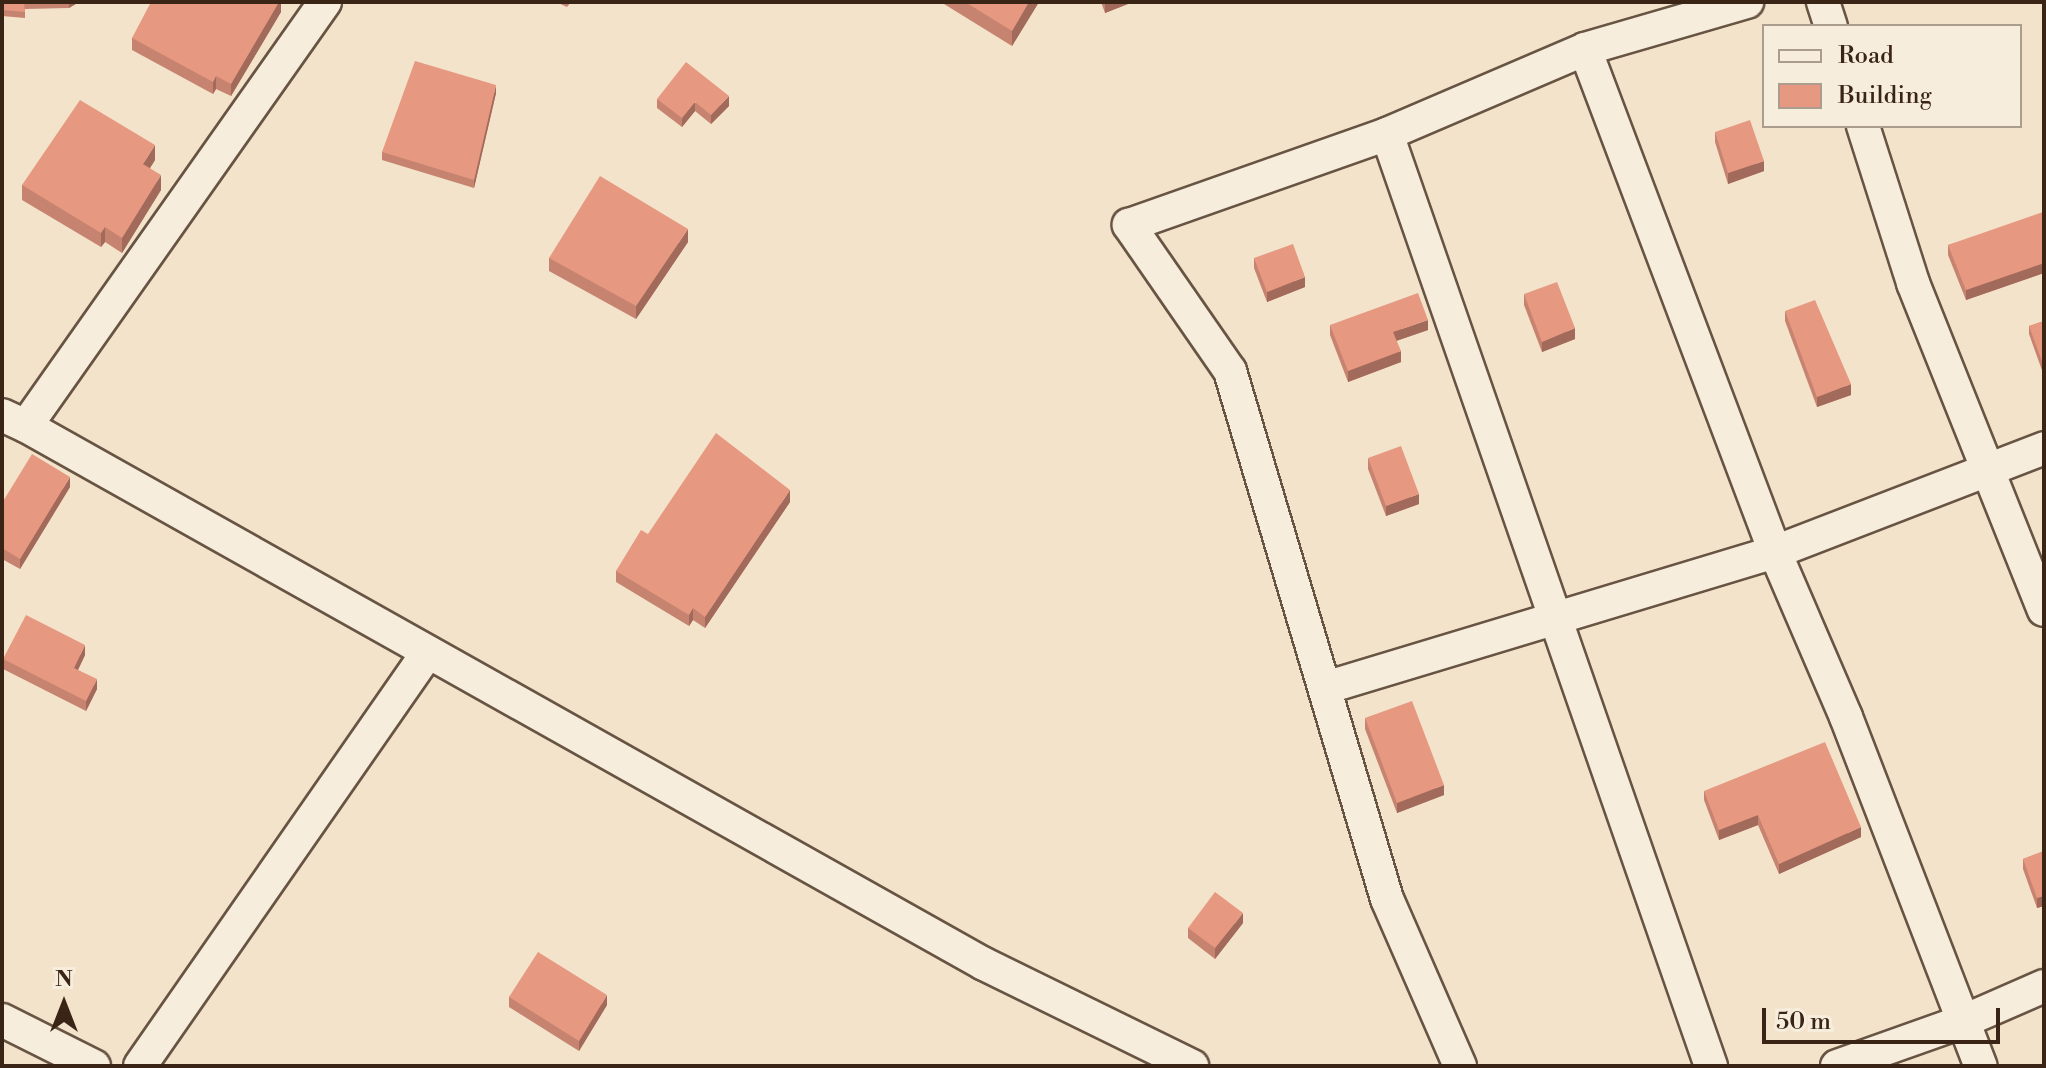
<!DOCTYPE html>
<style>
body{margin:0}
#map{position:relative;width:2046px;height:1068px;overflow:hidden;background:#f3e3cb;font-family:"Libre Bodoni",serif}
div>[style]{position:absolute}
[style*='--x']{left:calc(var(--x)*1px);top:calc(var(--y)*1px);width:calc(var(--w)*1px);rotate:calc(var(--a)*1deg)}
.roads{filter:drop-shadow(2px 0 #685443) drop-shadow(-2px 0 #685443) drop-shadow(0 2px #685443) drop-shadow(0 -2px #685443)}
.street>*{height:32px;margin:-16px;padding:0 16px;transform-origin:16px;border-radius:16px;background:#f7eddd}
.wall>*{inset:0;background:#c6836f}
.shaded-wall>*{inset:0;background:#a16a5a}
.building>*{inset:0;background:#e69881}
span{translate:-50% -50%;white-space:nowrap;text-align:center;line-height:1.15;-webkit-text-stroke:7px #f7eddd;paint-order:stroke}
.frame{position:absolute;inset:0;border:4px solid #392416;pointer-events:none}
.legend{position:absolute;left:1762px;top:24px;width:260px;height:104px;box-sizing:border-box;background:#f7eddd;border:2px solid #ab9d8d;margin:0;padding:10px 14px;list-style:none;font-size:24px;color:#392416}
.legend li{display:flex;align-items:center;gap:16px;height:40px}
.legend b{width:40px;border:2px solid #ab9d8d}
.north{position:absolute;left:24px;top:964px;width:80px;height:80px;-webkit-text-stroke:6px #f7eddd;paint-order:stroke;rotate:0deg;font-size:22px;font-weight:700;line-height:32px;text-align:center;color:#392416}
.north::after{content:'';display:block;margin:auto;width:28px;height:36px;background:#392416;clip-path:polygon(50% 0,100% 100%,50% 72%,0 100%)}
.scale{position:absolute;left:1762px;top:1008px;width:238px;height:36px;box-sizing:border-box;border:4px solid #392416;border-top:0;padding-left:10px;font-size:24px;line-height:28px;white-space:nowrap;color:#392416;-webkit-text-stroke:6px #f7eddd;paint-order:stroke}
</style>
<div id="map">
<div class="roads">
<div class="street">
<i style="--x:1823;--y:2;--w:25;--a:72"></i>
<i style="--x:1585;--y:49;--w:538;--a:69.31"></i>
<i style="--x:1775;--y:552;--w:180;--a:66.7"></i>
<i style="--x:1846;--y:717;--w:374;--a:68.9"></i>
<i style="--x:1863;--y:126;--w:165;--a:72.3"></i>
<i style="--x:1913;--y:283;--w:352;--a:68.2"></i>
<i style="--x:1387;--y:134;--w:987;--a:70.83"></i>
<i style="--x:2;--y:415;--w:26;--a:25"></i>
<i style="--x:26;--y:426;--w:519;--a:-54.81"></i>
<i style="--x:26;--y:426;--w:1099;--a:29.32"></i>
<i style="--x:984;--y:964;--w:232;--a:26.1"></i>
<i style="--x:1328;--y:687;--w:467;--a:-16.8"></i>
<i style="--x:1775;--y:552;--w:288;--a:-21.1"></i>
<i style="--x:2;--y:1020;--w:103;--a:26.6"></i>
<i style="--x:140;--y:1066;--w:504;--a:-55.18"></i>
<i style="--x:1460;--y:1066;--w:182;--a:-113.6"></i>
<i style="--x:1387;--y:899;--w:551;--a:-106.56"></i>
<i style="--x:1230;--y:371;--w:178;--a:-124.7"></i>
<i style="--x:1129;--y:225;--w:274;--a:-19.4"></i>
<i style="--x:1387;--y:134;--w:215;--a:-23.2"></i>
<i style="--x:1585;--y:49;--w:169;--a:-16.2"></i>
<i style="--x:1837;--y:1066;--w:135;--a:-19.5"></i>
<i style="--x:1964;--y:1021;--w:87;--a:-23.6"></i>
</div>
</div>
<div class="wall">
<i style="clip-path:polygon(2px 2px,79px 2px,69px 8px,25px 9px,25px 18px,2px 16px)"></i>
<i style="clip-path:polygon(281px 2px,281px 12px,231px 96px,216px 89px,213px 94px,132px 50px,132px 38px)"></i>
<i style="clip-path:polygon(556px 2px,571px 2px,567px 7px)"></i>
<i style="clip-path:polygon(944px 2px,1039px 2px,1012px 46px,944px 4px)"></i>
<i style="clip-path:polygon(1101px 2px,1133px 2px,1105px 13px)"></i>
<i style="clip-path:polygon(496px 93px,474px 188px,382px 160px,382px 152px)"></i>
<i style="clip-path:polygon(657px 99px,729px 106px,711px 124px,695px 111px,682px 127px,657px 108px)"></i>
<i style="clip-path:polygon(1715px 132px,1764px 171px,1728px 184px,1715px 142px)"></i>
<i style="clip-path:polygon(155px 160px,150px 168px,161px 190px,122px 253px,105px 242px,101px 247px,22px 200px,22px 185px)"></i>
<i style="clip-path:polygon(2044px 216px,2044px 273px,1966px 300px,1948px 255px,1948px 245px)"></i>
<i style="clip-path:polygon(688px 242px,636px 319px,549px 271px,549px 258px)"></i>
<i style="clip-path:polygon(1254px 258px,1305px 287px,1267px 302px,1254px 268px)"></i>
<i style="clip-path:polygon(1524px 294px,1575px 339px,1542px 352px,1524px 305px)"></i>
<i style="clip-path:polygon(1785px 311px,1851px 395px,1817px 407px,1785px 321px)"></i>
<i style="clip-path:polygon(2044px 321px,2044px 376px,2029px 334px,2029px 326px)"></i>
<i style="clip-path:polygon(1330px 325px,1428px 330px,1396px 341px,1401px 362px,1348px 382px,1330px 335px)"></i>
<i style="clip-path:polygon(1368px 458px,1419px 504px,1386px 516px,1368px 469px)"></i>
<i style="clip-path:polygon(70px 487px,20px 569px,2px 559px,2px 503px)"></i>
<i style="clip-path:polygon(790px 502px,705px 628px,693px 620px,689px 626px,616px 582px,616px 571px,648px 534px)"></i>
<i style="clip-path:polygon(85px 655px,78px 670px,97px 689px,86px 711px,3px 669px,3px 659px)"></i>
<i style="clip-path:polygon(1365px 718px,1444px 795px,1397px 813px,1365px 729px)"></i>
<i style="clip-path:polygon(1704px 791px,1861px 837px,1779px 874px,1758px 825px,1719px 840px,1704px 800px)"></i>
<i style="clip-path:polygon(2044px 851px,2044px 906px,2037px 908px,2023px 869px,2023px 859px)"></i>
<i style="clip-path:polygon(1243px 923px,1215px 959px,1188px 938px,1188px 928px)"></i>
<i style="clip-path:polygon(509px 997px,607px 1005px,579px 1051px,509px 1007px)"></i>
</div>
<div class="shaded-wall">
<i style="clip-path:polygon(69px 2px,79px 2px,69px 8px)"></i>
<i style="clip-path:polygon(279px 2px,281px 2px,281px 12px,231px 96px,231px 84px)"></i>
<i style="clip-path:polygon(1029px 2px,1039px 2px,1012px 46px,1012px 31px)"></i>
<i style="clip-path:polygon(1108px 2px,1133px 2px,1105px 13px,1105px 3px)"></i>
<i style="clip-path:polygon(216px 76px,216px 89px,213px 94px,213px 82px)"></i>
<i style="clip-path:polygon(496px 85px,496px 93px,474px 188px,474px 180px)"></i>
<i style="clip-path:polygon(729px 96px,729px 106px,711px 124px,711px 115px)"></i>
<i style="clip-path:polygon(695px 102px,695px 111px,682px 127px,682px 118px)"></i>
<i style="clip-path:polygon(155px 145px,155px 160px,143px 179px,143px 164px)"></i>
<i style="clip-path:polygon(1764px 161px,1764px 171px,1728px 184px,1728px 173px)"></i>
<i style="clip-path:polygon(161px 175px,161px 190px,122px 253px,122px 238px)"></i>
<i style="clip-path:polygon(105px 227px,105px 242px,101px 247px,101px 233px)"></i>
<i style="clip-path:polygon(688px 229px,688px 242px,636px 319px,636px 306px)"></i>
<i style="clip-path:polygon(2044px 263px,2044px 273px,1966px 300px,1966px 290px)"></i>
<i style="clip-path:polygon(1305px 277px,1305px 287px,1267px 302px,1267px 292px)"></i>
<i style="clip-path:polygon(1428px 320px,1428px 330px,1393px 342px,1393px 332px)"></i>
<i style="clip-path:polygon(1575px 328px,1575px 339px,1542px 352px,1542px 342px)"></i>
<i style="clip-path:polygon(1401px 351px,1401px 362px,1348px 382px,1348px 371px)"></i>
<i style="clip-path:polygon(1851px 384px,1851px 395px,1817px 407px,1817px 397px)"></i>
<i style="clip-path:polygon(70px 477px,70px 487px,20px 569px,20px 559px)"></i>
<i style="clip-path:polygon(790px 490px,790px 502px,705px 628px,705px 617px)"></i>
<i style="clip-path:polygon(1419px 494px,1419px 504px,1386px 516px,1386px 506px)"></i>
<i style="clip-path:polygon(693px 608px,693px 620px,689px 626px,689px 615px)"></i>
<i style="clip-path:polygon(85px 645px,85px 655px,74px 678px,74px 668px)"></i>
<i style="clip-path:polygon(97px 679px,97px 689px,86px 711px,86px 701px)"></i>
<i style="clip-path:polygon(1444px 785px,1444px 795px,1397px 813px,1397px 803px)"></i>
<i style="clip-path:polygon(1758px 815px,1758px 825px,1719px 840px,1719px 830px)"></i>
<i style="clip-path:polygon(1861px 827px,1861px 837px,1779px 874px,1779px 864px)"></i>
<i style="clip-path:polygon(2044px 896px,2044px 906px,2037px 908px,2037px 898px)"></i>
<i style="clip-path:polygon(1243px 913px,1243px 923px,1215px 959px,1215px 948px)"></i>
<i style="clip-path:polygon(607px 995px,607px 1005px,579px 1051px,579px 1041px)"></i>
</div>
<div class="building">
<i style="clip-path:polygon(2px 2px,35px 2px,24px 2px,25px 12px,2px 10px)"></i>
<i style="clip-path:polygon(151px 2px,279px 2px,231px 84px,216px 76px,213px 82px,132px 38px)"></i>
<i style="clip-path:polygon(965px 2px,1029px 2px,1012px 31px)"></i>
<i style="clip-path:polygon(415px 61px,496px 85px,474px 180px,382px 152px)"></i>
<i style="clip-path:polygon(686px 62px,729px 96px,711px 115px,695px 102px,682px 118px,657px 99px)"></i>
<i style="clip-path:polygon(80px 100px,155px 145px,143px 164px,161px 175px,122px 238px,105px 227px,101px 233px,22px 185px)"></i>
<i style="clip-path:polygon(1750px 120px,1764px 161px,1728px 173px,1715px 132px)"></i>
<i style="clip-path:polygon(600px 176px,688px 229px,636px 306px,549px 258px)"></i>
<i style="clip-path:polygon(2043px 212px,2044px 216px,2044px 263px,1966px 290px,1948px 245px)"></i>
<i style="clip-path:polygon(1293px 244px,1305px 277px,1267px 292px,1254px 258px)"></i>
<i style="clip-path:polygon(1557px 282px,1575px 328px,1542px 342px,1524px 294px)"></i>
<i style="clip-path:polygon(1418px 293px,1428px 320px,1393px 332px,1401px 351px,1348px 371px,1330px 325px)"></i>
<i style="clip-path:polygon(1815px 300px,1851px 384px,1817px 397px,1785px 311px)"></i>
<i style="clip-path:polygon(2044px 321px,2044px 367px,2029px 326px)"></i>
<i style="clip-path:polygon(716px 433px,790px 490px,705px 617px,693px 608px,689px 615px,616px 571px,641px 530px,648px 534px)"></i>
<i style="clip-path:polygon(1401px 446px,1419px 494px,1386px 506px,1368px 458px)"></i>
<i style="clip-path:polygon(32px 454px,70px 477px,20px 559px,2px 548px,2px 503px)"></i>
<i style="clip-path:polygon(26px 615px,85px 645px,74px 668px,97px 679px,86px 701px,3px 659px)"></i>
<i style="clip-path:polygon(1412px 701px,1444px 785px,1397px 803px,1365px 718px)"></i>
<i style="clip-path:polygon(1825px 742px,1861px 827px,1779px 864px,1758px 815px,1719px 830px,1704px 791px)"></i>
<i style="clip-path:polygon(2044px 851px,2044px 896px,2037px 898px,2023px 859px)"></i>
<i style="clip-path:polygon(1215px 892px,1243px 913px,1215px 948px,1188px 928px)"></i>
<i style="clip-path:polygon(538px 952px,607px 995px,579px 1041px,509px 997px)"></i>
</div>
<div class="frame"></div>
<ul class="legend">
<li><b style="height:10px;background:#f7eddd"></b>Road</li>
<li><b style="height:22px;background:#e69881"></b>Building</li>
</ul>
<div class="north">N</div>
<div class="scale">50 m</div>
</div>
